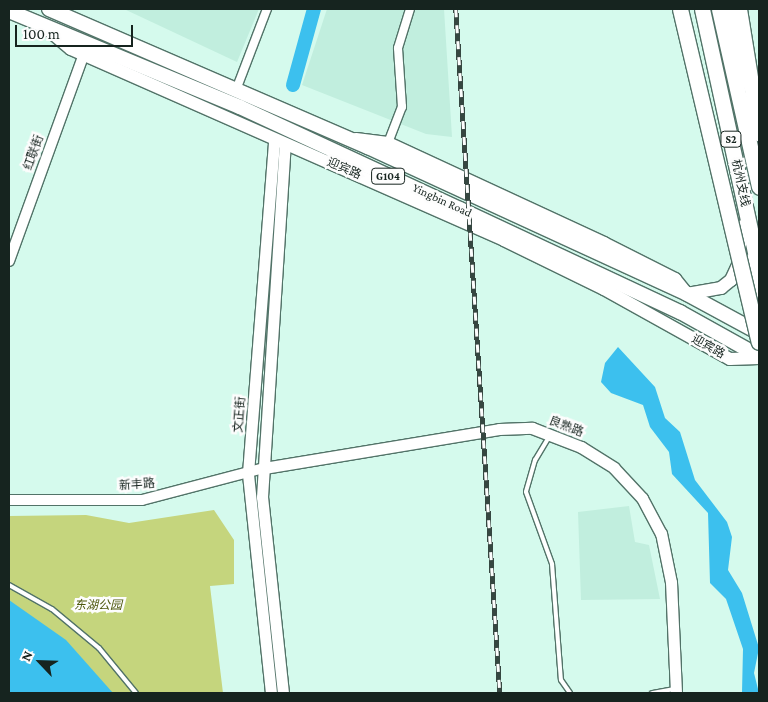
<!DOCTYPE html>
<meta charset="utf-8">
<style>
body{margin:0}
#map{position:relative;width:768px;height:702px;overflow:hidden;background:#d5faed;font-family:"Crimson Pro","Noto Sans SC",serif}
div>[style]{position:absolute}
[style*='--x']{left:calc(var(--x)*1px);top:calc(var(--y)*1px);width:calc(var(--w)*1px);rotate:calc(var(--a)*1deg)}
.built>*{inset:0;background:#c1eede}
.green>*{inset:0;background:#c5d57d}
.water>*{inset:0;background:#3cc0ee}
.river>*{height:14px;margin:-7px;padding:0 7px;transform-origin:7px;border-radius:7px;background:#3cc0ee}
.roads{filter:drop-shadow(1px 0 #527368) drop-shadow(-1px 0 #527368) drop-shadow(0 1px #527368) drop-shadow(0 -1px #527368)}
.service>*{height:4px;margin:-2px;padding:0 2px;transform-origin:2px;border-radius:2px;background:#fff}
.minor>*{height:8px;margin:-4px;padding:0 4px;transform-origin:4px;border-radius:4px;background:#fff}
.tertiary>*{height:10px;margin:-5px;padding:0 5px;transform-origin:5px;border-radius:5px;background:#fff}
.secondary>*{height:11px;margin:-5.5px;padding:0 5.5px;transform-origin:5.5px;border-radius:5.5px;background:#fff}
.primary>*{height:12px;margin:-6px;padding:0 6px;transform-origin:6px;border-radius:6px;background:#fff}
.trunk>*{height:14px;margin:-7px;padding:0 7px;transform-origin:7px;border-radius:7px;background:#fff}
.motorway>*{height:15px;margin:-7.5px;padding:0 7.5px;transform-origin:7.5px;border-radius:7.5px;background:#fff}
.rail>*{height:4.5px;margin-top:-2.25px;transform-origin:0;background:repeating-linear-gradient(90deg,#fdfdfd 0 8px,#364741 0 16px);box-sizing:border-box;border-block:1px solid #364741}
.bridges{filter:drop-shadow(1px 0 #527368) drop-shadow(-1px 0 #527368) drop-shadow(0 1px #527368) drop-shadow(0 -1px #527368)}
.motorway-bridge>*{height:15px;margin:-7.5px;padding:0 7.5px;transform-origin:7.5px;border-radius:7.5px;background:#fff}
span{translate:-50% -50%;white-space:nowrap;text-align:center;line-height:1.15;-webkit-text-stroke:5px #fdfdfd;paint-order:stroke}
.shield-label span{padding:1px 4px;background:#fdfdfd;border:1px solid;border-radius:4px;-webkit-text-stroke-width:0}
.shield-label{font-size:11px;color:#16241f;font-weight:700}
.street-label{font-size:12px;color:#16241f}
.park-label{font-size:12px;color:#4f590f;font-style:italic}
.frame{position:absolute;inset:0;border:10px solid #16241f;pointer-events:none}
.north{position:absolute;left:15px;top:637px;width:50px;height:50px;-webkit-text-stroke:4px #fdfdfd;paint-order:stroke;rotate:294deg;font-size:14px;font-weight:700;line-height:20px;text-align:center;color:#16241f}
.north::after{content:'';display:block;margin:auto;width:18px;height:22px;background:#16241f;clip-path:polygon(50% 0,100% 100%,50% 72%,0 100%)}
.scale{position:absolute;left:15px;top:25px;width:118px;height:22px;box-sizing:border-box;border:2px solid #16241f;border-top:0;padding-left:6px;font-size:15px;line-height:18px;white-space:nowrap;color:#16241f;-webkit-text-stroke:4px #fdfdfd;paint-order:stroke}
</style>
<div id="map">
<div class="built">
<i style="clip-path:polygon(124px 9px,259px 9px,237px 62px)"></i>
<i style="clip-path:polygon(327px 9px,444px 9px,452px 137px,426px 134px,302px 85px)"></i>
<i style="clip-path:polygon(629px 506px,635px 542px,649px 545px,660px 599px,581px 600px,578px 512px)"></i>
</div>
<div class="green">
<i style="clip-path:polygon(214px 510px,234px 540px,234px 584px,210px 586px,223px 693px,9px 693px,9px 516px,86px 515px,129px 523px)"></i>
</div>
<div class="water">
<i style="clip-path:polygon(618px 347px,655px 387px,665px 418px,680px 432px,695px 480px,727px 522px,732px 537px,728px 570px,742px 593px,759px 648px,754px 673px,759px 693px,742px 692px,743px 649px,726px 599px,710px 583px,708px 513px,672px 474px,669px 452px,650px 427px,643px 405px,611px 393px,601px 382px,605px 363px)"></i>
<i style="clip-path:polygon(9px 600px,66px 640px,113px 693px,9px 693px)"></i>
</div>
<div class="river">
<i style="--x:293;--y:85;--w:79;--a:-74.6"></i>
</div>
<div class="roads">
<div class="service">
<i style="--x:549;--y:437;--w:27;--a:121"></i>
<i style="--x:535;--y:460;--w:33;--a:106"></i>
<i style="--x:526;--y:492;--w:77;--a:70.1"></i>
<i style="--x:552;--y:564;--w:116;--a:85.6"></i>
<i style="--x:561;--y:680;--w:16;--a:55"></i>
<i style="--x:9;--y:585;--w:49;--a:29.2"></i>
<i style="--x:52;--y:609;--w:61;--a:39.7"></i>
<i style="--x:99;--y:648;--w:58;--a:50.6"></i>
<i style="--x:652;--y:693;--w:22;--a:-10"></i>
</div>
<div class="minor">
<i style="--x:236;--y:90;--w:87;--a:-69.1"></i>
<i style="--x:388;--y:143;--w:39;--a:-69"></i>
<i style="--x:402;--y:107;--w:59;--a:-93.9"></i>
<i style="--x:398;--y:48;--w:41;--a:-72.9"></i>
</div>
<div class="tertiary">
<i style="--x:9;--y:261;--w:220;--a:-70.1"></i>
<i style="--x:9;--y:500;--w:133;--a:0"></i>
<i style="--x:142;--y:500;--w:126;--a:-14.7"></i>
</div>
<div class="secondary">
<i style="--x:264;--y:468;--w:238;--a:-9.4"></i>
<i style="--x:499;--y:429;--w:33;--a:-2"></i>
<i style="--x:532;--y:428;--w:53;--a:21.2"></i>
<i style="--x:581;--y:447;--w:39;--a:32"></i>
<i style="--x:614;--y:468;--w:41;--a:47"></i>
<i style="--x:642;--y:498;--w:40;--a:62"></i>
<i style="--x:661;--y:533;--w:50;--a:78.5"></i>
<i style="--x:671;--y:582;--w:111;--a:87.4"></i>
<i style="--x:271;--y:693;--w:221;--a:-96"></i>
<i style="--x:248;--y:473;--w:335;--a:-85.5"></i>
<i style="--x:283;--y:693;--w:197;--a:-96.1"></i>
<i style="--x:262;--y:497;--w:354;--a:-86.3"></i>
</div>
<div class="primary">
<i style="--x:729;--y:9;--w:75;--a:78.4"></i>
<i style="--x:47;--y:29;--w:31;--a:40"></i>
<i style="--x:71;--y:49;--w:473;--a:23.8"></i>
<i style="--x:504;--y:240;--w:111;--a:26.1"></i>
<i style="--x:604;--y:289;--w:144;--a:29.1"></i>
<i style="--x:730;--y:359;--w:29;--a:-2"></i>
<i style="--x:356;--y:139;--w:32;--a:7"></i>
<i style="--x:388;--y:143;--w:238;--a:24.8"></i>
<i style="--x:604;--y:243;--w:80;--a:26.9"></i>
<i style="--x:675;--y:279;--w:19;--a:51"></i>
<i style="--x:687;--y:294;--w:35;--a:-10"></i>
<i style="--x:721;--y:288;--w:13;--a:-39"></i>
<i style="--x:731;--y:280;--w:17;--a:-65"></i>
<i style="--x:738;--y:265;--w:39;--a:-84"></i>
<i style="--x:750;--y:260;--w:42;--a:77.6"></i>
</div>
<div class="trunk">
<i style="--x:49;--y:9;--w:348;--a:23.4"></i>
<i style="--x:368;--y:147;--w:351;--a:24.7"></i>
<i style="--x:687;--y:294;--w:82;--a:28.4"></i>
<i style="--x:9;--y:11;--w:250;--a:22.6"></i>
<i style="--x:240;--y:107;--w:242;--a:24.9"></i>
<i style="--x:460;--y:209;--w:243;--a:25.1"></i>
<i style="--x:680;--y:312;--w:90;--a:29.1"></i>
</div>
<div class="motorway">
<i style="--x:702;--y:9;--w:267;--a:77.7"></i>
<i style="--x:719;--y:9;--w:182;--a:77.3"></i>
<i style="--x:739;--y:9;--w:126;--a:80.8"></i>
</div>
</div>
<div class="rail">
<i style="--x:456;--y:9;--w:685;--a:86.32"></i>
</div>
<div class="bridges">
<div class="motorway-bridge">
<i style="--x:680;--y:9;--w:342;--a:76.7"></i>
</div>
</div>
<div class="shield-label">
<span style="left:731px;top:139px">S2</span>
<span style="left:388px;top:176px">G104</span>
</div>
<div class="street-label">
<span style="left:34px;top:153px;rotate:-70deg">红联街</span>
<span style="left:344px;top:169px;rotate:23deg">迎宾路</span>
<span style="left:740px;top:183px;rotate:78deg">杭州支线</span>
<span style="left:442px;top:201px;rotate:25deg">Yingbin Road</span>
<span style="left:708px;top:347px;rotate:29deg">迎宾路</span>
<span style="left:240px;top:415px;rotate:-85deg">文正街</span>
<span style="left:566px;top:427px;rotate:21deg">良熟路</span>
<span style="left:137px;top:485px;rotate:-4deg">新丰路</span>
</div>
<div class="park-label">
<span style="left:98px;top:606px">东湖公园</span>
</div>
<div class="frame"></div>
<div class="north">N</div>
<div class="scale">100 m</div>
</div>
